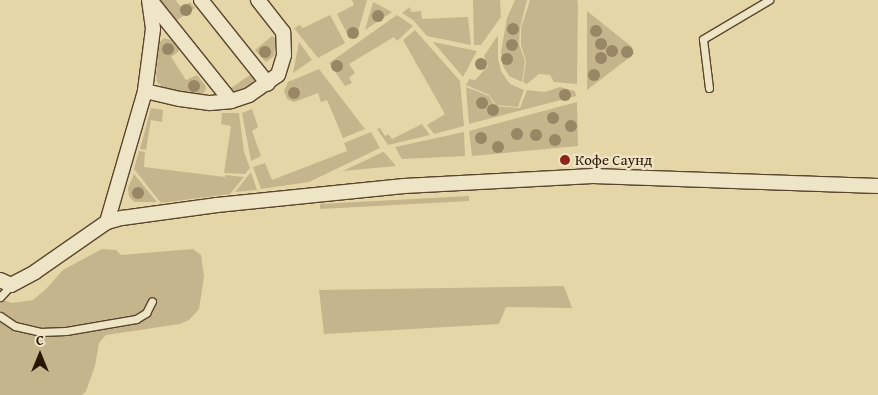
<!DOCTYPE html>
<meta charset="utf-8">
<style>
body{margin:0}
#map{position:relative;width:878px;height:395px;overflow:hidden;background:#e5d6a8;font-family:"Gentium Book Plus",serif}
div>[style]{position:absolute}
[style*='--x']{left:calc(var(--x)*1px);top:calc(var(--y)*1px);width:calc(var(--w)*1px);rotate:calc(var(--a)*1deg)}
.green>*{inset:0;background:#c5b58c}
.roads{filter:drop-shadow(1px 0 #5a452c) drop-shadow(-1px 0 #5a452c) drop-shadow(0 1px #5a452c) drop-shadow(0 -1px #5a452c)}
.lane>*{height:7px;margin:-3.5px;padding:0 3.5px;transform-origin:3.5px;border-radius:3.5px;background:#eee4c6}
.street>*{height:14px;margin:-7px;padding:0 7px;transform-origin:7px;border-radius:7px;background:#eee4c6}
.trees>*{width:12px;height:12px;margin:-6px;border-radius:50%;background:#988664}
.dots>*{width:14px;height:14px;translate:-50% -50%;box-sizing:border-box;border:2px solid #eee4c6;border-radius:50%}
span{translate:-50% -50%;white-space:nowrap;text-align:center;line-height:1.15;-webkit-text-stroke:4.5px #eee4c6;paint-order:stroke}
.poi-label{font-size:15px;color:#2b1503}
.left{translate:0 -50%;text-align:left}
.north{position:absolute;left:15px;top:330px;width:50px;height:50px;-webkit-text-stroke:4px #eee4c6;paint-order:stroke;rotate:0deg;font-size:14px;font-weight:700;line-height:20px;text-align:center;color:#2b1503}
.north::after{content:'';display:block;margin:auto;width:18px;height:22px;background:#2b1503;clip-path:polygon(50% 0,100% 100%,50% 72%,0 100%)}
</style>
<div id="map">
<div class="green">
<i style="clip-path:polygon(159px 0,175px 0,182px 8px,190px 2px,195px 8px,176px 21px)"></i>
<i style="clip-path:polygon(352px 0,367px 0,358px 32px,349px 37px,337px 14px,354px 5px)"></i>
<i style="clip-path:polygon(473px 0,500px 0,501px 17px,481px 45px,474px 45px)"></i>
<i style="clip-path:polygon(515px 0,527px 0,520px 28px,519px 44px,525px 61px,522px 82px,509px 76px,503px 66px,501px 52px,507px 18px)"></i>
<i style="clip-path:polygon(530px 0,577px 0,578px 2px,577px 84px,554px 82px,550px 75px,539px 74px,527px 84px,523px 82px,526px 61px,521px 45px,521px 28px)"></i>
<i style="clip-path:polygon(373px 2px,392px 12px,365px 30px)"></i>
<i style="clip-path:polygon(410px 7px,411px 12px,421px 11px,422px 19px,468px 17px,471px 45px,427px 36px,413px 20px,402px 13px)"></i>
<i style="clip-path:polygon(587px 11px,632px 47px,634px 54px,587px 90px)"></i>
<i style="clip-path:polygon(330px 15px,345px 43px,318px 58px,294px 28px,300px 25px,303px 28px)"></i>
<i style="clip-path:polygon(397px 15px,413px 26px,397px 41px,394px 37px,349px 64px,355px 73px,349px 78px,352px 83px,345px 86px,329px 63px)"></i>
<i style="clip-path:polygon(415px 30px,460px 81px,464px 126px,434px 134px,427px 125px,445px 114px,403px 40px)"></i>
<i style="clip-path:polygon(498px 35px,498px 58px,501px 71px,510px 84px,524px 90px,518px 107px,496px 105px,489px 95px,466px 85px,469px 79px,475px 80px,488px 66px,484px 56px)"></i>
<i style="clip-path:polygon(272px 36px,276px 38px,274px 56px,266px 62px,255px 50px)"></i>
<i style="clip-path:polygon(164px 38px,171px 40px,179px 49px,178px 52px,171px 57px,186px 80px,197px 75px,205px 85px,206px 89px,203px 94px,165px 89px,157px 82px,156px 75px,159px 43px)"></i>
<i style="clip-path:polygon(299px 42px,312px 60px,293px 73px)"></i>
<i style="clip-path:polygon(433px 42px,477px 51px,463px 77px)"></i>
<i style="clip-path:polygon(319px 69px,365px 129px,343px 138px,327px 100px,321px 102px,318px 93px,294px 102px,287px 99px,284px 91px,288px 82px)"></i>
<i style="clip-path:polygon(250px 75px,255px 78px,252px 85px,235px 93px,231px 92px,231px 88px)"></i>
<i style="clip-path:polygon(466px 87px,489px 96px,495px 106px,520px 108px,527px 90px,545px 92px,560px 87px,575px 91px,576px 96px,469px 124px)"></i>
<i style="clip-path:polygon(577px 102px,578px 146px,472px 156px,469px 131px)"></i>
<i style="clip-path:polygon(151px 108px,163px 110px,162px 122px,151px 120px,146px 150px,140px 149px)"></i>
<i style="clip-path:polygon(252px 109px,258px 127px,252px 131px,261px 156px,251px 161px,242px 113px)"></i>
<i style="clip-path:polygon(222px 113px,239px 113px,244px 152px,250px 168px,245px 174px,224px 173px,231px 126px,221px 124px)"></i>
<i style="clip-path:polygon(422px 124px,430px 135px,388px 145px,377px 129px,380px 128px,385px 136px,388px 134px,392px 139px)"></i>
<i style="clip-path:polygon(371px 132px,380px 148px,309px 182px,261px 189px,253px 167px,265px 163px,272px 180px,347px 151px,344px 143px)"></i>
<i style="clip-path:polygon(464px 132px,465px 156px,402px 159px,395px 147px)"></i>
<i style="clip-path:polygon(139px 151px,145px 152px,144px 167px,225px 177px,225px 175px,244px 177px,230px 194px,161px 203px,134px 169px)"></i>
<i style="clip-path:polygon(384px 152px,396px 166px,343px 171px,383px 152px)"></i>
<i style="clip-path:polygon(251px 172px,257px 190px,235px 192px)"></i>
<i style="clip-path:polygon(134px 174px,157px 202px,134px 202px,129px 196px,128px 188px)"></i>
<i style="clip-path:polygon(469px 196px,469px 201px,320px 209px,320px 204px)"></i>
<i style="clip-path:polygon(102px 249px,116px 250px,121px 255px,193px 249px,201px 255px,204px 277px,199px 309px,189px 320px,180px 324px,106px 335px,99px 343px,95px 366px,86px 391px,82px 395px,0 395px,0 299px,12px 303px,33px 300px,46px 289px,63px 270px)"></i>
<i style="clip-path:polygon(564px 286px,572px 308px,506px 307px,499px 324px,324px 334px,319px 290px)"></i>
</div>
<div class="roads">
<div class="lane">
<i style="--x:709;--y:88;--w:49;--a:-97"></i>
<i style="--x:703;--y:39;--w:77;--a:-30.6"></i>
<i style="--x:0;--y:297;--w:16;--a:-47"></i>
<i style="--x:0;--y:316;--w:18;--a:34"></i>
<i style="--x:15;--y:326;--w:26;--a:13"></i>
<i style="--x:40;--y:332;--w:26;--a:-2"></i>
<i style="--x:66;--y:331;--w:71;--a:-9.7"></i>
<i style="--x:136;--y:319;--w:12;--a:-31"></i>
<i style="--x:146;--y:313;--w:13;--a:-63"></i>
</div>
<div class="street">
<i style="--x:149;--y:0;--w:29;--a:82"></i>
<i style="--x:153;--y:29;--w:63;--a:97.4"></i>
<i style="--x:145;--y:91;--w:36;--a:13"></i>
<i style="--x:180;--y:99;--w:30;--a:8"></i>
<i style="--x:210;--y:103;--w:21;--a:-5"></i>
<i style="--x:231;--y:101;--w:19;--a:-18"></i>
<i style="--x:249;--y:95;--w:35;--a:-35"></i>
<i style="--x:278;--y:75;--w:21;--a:-73"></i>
<i style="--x:284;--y:55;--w:23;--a:-92"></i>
<i style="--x:283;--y:32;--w:41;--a:-128"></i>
<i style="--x:150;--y:0;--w:129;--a:51.3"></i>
<i style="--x:201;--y:0;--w:107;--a:51.4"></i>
<i style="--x:107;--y:222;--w:136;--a:-73.8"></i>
<i style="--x:0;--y:280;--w:12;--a:24"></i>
<i style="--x:11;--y:285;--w:27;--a:-28"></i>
<i style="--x:35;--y:272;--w:88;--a:-34.8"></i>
<i style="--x:107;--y:222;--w:16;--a:-15"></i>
<i style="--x:122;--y:218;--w:96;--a:-7.8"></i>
<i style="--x:217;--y:205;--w:188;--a:-5.8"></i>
<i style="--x:404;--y:186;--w:189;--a:-3"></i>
<i style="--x:593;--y:176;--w:285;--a:2"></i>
</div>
</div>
<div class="trees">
<i style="left:186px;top:10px"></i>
<i style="left:378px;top:16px"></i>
<i style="left:513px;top:29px"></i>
<i style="left:596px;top:31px"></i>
<i style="left:353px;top:33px"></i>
<i style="left:601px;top:44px"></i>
<i style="left:512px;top:45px"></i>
<i style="left:168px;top:49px"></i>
<i style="left:612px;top:51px"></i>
<i style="left:265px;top:52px"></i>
<i style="left:627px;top:52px"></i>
<i style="left:601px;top:58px"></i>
<i style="left:507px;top:59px"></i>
<i style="left:481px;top:64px"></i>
<i style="left:337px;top:66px"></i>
<i style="left:594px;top:75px"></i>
<i style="left:194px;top:86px"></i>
<i style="left:294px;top:93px"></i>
<i style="left:565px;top:95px"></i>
<i style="left:482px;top:103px"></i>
<i style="left:493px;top:110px"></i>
<i style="left:553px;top:118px"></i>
<i style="left:571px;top:126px"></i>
<i style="left:517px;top:134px"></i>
<i style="left:536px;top:135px"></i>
<i style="left:481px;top:138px"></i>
<i style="left:555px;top:140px"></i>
<i style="left:498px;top:147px"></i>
<i style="left:138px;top:193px"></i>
</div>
<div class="dots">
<i style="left:565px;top:160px;background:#8f2418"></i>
</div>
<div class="poi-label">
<span class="left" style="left:575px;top:160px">Кофе Саунд</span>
</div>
<div class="north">С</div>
</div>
